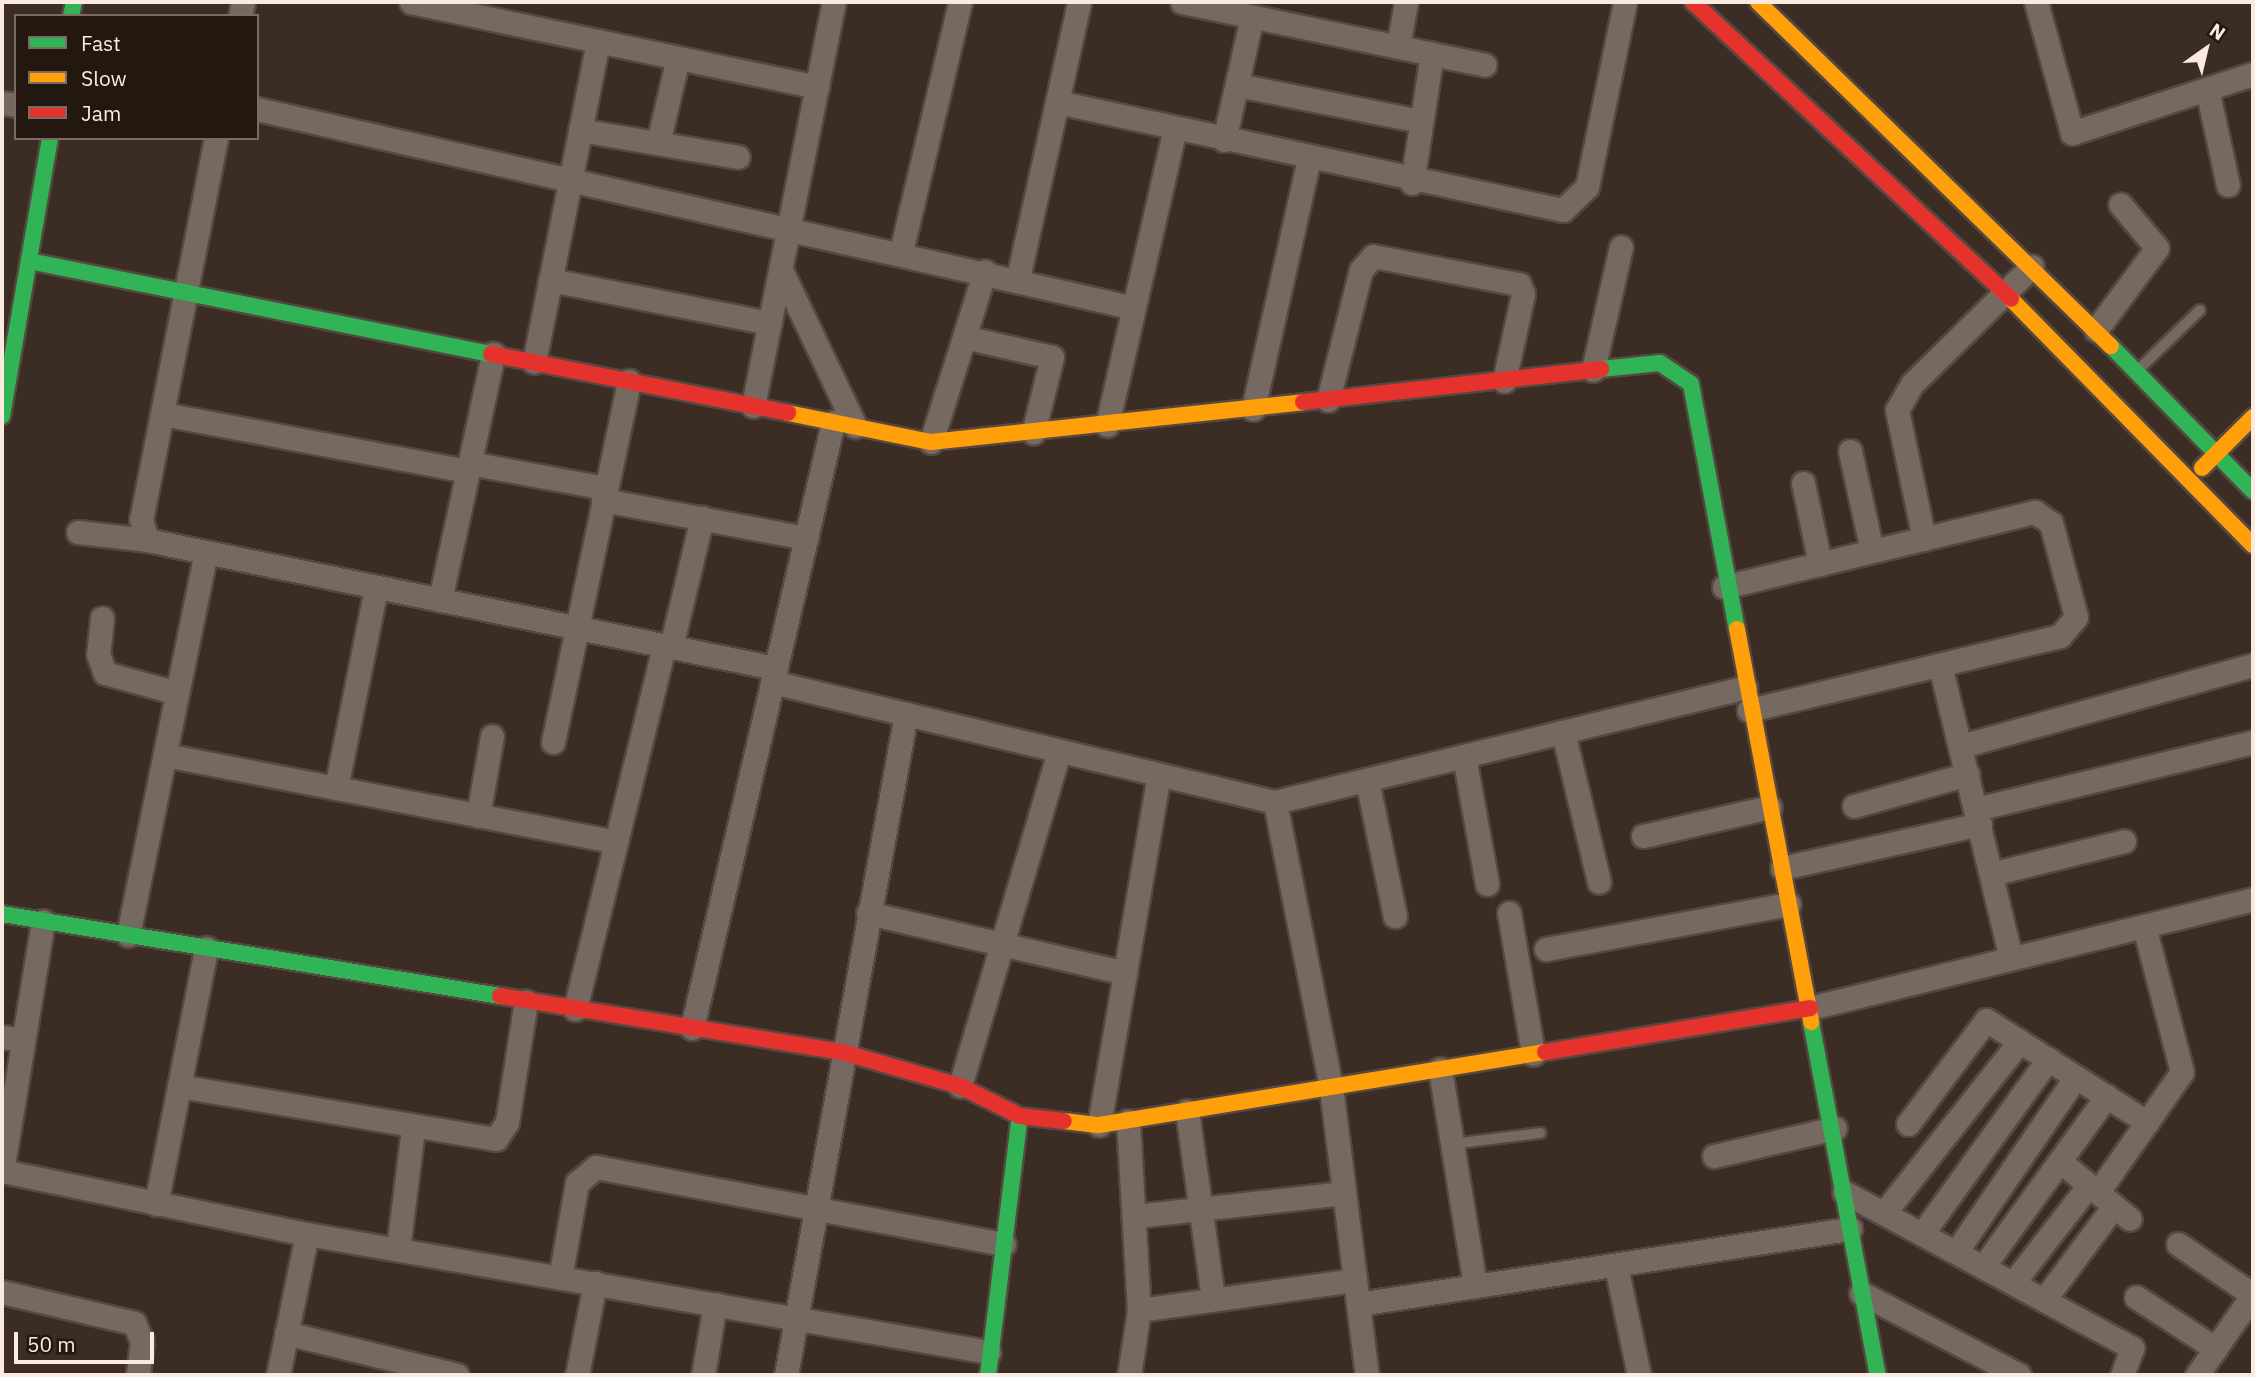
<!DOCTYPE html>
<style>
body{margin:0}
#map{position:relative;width:2255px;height:1377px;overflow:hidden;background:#3b2d24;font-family:"IBM Plex Sans",sans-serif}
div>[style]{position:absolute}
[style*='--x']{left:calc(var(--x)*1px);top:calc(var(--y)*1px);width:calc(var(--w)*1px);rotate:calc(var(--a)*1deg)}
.roads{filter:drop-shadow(2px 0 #544841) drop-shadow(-2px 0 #544841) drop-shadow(0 2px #544841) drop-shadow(0 -2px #544841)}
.lane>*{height:10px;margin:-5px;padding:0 5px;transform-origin:5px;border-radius:5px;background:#756962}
.street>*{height:23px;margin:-11.5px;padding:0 11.5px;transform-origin:11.5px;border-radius:11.5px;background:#756962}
.fast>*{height:16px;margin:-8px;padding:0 8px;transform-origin:8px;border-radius:8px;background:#30b455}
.slow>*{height:16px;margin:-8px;padding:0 8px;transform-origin:8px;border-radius:8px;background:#ff9f0a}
.jam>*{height:16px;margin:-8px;padding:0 8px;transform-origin:8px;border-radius:8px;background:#e5322d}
span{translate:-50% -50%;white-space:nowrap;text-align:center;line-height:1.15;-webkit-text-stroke:7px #231810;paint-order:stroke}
.frame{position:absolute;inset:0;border:4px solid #faeadf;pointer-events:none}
.legend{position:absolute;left:14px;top:14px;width:245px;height:126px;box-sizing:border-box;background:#231810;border:2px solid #796c63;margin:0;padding:9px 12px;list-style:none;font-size:21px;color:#faeadf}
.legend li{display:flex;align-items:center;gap:14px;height:35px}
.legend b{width:35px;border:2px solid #796c63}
.north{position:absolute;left:2171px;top:14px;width:70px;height:70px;-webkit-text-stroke:5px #231810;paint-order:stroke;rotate:34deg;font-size:19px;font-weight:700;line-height:28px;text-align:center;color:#faeadf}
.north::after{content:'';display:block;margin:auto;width:24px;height:32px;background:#faeadf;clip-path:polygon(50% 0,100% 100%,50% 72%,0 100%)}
.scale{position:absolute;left:14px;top:1332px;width:140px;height:32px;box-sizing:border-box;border:4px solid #faeadf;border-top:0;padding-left:9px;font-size:21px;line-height:24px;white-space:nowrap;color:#faeadf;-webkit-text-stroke:5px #231810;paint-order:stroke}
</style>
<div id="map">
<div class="roads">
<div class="lane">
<i style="--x:2138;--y:370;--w:86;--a:-44.1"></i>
<i style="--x:1452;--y:1144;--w:89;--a:-7.1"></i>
</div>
<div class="street">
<i style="--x:411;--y:2;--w:415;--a:11.8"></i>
<i style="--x:1182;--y:2;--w:309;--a:11.7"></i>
<i style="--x:2036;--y:2;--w:136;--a:74.6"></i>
<i style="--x:2072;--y:133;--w:190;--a:-18.1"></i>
<i style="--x:240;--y:16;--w:14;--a:-78"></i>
<i style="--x:1398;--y:47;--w:46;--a:-79.9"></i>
<i style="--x:1237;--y:85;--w:187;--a:11.1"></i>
<i style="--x:2207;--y:89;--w:98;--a:77.7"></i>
<i style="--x:1057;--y:102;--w:517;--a:12.05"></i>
<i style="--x:1563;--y:210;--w:33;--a:-44"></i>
<i style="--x:1587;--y:187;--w:189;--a:-78.4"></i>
<i style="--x:2;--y:103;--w:14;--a:8"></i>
<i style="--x:257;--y:109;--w:899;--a:12.78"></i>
<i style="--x:580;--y:130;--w:160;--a:9.7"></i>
<i style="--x:216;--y:138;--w:388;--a:101.1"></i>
<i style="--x:141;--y:519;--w:22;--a:74"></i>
<i style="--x:147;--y:540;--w:641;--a:11.52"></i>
<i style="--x:1224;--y:140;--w:126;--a:-77.2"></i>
<i style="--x:658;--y:143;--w:87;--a:-76.8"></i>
<i style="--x:1412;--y:183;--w:131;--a:-81.2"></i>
<i style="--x:901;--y:252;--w:257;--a:-76.7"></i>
<i style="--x:781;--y:270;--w:173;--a:64.6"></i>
<i style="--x:1018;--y:278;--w:283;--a:-77.5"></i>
<i style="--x:550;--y:280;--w:224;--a:11.1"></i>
<i style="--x:2096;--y:330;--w:102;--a:-53.4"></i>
<i style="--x:2157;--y:248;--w:57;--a:-130.1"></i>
<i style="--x:964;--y:337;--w:90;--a:12.8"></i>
<i style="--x:1052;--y:357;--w:78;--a:104"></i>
<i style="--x:534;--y:362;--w:327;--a:-78.7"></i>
<i style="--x:1593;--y:370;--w:126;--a:-77.2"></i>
<i style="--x:1328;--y:400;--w:134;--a:-75.8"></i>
<i style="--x:1361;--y:270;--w:18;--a:-49"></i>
<i style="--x:1373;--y:256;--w:149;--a:10.9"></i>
<i style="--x:1519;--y:284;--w:11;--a:68"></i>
<i style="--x:1523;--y:294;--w:89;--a:102.3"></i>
<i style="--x:753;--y:406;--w:412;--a:-78.7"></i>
<i style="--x:1253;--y:409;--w:256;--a:-77.4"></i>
<i style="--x:163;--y:414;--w:309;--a:10.6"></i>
<i style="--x:1107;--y:425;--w:304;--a:-77.1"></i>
<i style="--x:931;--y:442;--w:179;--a:-72.5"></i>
<i style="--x:1850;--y:451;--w:102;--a:77.6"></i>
<i style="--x:469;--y:463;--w:138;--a:10.4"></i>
<i style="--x:1803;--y:483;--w:83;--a:78.1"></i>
<i style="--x:603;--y:500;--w:207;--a:10.6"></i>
<i style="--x:78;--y:532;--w:69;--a:6.6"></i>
<i style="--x:1924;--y:539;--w:132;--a:-101.8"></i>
<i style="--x:1897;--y:410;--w:30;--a:-60"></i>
<i style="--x:1912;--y:384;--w:168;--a:-44.5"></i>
<i style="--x:1724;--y:587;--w:320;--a:-13.6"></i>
<i style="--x:2035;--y:512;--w:19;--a:35"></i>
<i style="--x:2051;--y:523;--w:97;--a:75.1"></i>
<i style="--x:2076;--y:617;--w:25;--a:130"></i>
<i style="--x:2060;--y:636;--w:320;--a:166.6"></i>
<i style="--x:440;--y:600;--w:252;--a:-77.8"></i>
<i style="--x:102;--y:618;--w:36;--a:96"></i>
<i style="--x:98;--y:654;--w:20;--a:70"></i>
<i style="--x:105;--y:673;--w:75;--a:15.5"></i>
<i style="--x:671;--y:647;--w:133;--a:-76.5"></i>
<i style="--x:1940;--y:665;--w:302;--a:76.4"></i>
<i style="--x:772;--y:682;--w:517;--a:13.42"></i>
<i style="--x:1275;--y:802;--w:484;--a:-13.7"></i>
<i style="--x:1563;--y:732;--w:154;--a:76.5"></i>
<i style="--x:553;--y:742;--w:369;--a:-78.1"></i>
<i style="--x:1961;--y:746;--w:303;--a:-15.5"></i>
<i style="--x:165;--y:755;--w:459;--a:10.9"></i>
<i style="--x:1464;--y:756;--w:130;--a:79.8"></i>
<i style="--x:1367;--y:780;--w:139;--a:78.4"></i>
<i style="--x:336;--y:788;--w:204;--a:-78.7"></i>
<i style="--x:1275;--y:802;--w:290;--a:78.9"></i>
<i style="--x:1331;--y:1087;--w:290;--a:82.9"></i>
<i style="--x:1854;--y:806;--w:118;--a:-15.7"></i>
<i style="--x:1976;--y:809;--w:285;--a:-13.6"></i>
<i style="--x:478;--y:816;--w:81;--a:-80.1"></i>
<i style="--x:1643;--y:836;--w:130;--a:-12.9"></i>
<i style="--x:1782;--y:868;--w:203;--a:-12.5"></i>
<i style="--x:1991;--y:874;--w:137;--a:-13.9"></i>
<i style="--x:868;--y:913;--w:264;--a:13.1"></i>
<i style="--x:1509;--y:913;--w:143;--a:80.3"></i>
<i style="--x:43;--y:921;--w:253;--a:99.3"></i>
<i style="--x:2;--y:1171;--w:311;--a:11.7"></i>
<i style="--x:307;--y:1234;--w:692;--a:9.82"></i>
<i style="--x:128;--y:935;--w:386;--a:-78.5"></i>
<i style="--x:1546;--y:949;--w:247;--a:-10.5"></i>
<i style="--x:1810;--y:1008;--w:456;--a:-13.8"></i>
<i style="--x:575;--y:1009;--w:374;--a:-76.2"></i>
<i style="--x:692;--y:1028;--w:622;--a:-76.9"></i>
<i style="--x:2;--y:1037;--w:21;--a:8"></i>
<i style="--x:1440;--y:1069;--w:220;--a:80.8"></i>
<i style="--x:179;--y:1086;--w:321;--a:9.5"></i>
<i style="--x:496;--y:1139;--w:20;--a:-57"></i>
<i style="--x:507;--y:1122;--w:122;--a:-81.1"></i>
<i style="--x:960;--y:1086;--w:349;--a:-73.5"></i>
<i style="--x:1187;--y:1111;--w:190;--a:82.1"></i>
<i style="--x:1128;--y:1121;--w:189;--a:86.7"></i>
<i style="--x:1139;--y:1310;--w:66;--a:98.7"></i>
<i style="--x:1908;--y:1124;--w:130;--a:-53.1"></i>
<i style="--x:1986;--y:1020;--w:191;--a:32.4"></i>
<i style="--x:1099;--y:1125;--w:355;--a:-80.3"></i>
<i style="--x:1714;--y:1156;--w:124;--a:-13"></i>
<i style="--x:2061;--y:1162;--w:89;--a:39.6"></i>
<i style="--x:1844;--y:1192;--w:328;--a:28.4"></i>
<i style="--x:2132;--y:1348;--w:29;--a:110"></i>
<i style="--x:2098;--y:1192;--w:146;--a:-55"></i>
<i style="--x:2182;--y:1072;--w:151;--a:-104.6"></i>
<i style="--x:156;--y:1204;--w:261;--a:-78.9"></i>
<i style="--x:1884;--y:1213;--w:219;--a:-51.7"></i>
<i style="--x:1136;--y:1216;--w:209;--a:-6.3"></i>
<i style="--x:1922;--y:1234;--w:216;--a:-54.2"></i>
<i style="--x:2178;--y:1244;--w:91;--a:34.2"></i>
<i style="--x:398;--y:1249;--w:122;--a:-82.9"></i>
<i style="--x:1956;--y:1252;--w:212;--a:-55.6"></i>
<i style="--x:1616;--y:1266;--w:111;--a:78.1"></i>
<i style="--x:1983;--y:1267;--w:211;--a:-54.1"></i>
<i style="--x:560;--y:1278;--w:97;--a:-79.9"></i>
<i style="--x:577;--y:1183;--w:25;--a:-40"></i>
<i style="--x:596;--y:1167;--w:415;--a:10.7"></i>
<i style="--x:2013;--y:1283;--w:124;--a:-52.2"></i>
<i style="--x:2;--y:1292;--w:136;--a:13.2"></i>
<i style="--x:134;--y:1323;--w:20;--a:66"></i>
<i style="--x:142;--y:1341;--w:34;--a:97"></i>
<i style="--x:1861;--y:1293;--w:178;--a:27.4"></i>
<i style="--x:2136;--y:1297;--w:95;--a:33"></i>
<i style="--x:2044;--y:1300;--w:117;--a:-53.3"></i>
<i style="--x:1358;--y:1304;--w:498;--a:-8.7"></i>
<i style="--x:1139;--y:1310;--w:218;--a:-7.9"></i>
<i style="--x:286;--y:1333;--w:176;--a:13.8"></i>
<i style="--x:278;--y:1375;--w:144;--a:-78.4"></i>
<i style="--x:577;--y:1375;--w:94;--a:-78.9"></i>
<i style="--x:703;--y:1375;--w:72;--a:-80.4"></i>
<i style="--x:786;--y:1375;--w:672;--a:-79.71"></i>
<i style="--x:2197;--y:1375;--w:98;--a:-55.3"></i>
</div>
<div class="fast">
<i style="--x:71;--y:16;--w:14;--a:-78"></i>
<i style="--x:29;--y:261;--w:471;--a:11.4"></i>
<i style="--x:2111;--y:346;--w:203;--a:45.6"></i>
<i style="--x:1601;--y:369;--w:59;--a:-5.8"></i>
<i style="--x:1660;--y:363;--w:37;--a:34"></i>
<i style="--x:1691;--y:384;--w:249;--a:79.4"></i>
<i style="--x:2;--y:416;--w:282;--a:-80.2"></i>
<i style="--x:2;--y:914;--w:505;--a:9.35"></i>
<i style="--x:1811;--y:1022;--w:359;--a:79.3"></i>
<i style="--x:988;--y:1375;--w:261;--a:-83"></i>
</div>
<div class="slow">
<i style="--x:1758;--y:2;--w:493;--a:44.3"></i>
<i style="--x:2011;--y:299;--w:345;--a:45.5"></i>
<i style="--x:788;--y:413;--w:146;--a:11.5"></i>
<i style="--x:931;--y:442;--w:374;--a:-6.1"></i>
<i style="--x:2202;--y:468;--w:72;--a:-45"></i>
<i style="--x:1737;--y:629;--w:400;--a:79.3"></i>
<i style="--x:1064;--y:1121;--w:35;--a:7"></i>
<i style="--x:1099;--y:1125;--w:452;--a:-9.3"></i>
</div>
<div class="jam">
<i style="--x:1693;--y:2;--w:435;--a:43"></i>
<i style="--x:491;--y:354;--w:303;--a:11.2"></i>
<i style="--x:1303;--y:402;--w:300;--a:-6.3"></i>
<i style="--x:500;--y:996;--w:347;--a:9.3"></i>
<i style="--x:842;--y:1052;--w:123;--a:16.1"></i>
<i style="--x:960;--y:1086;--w:67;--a:26.6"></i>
<i style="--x:1020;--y:1116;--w:44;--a:6.5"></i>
<i style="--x:1545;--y:1052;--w:269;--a:-9.4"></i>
</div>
</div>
<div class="frame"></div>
<ul class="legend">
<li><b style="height:9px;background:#30b455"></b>Fast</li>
<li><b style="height:9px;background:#ff9f0a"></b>Slow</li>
<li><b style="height:9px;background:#e5322d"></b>Jam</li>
</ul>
<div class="north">N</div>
<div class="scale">50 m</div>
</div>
